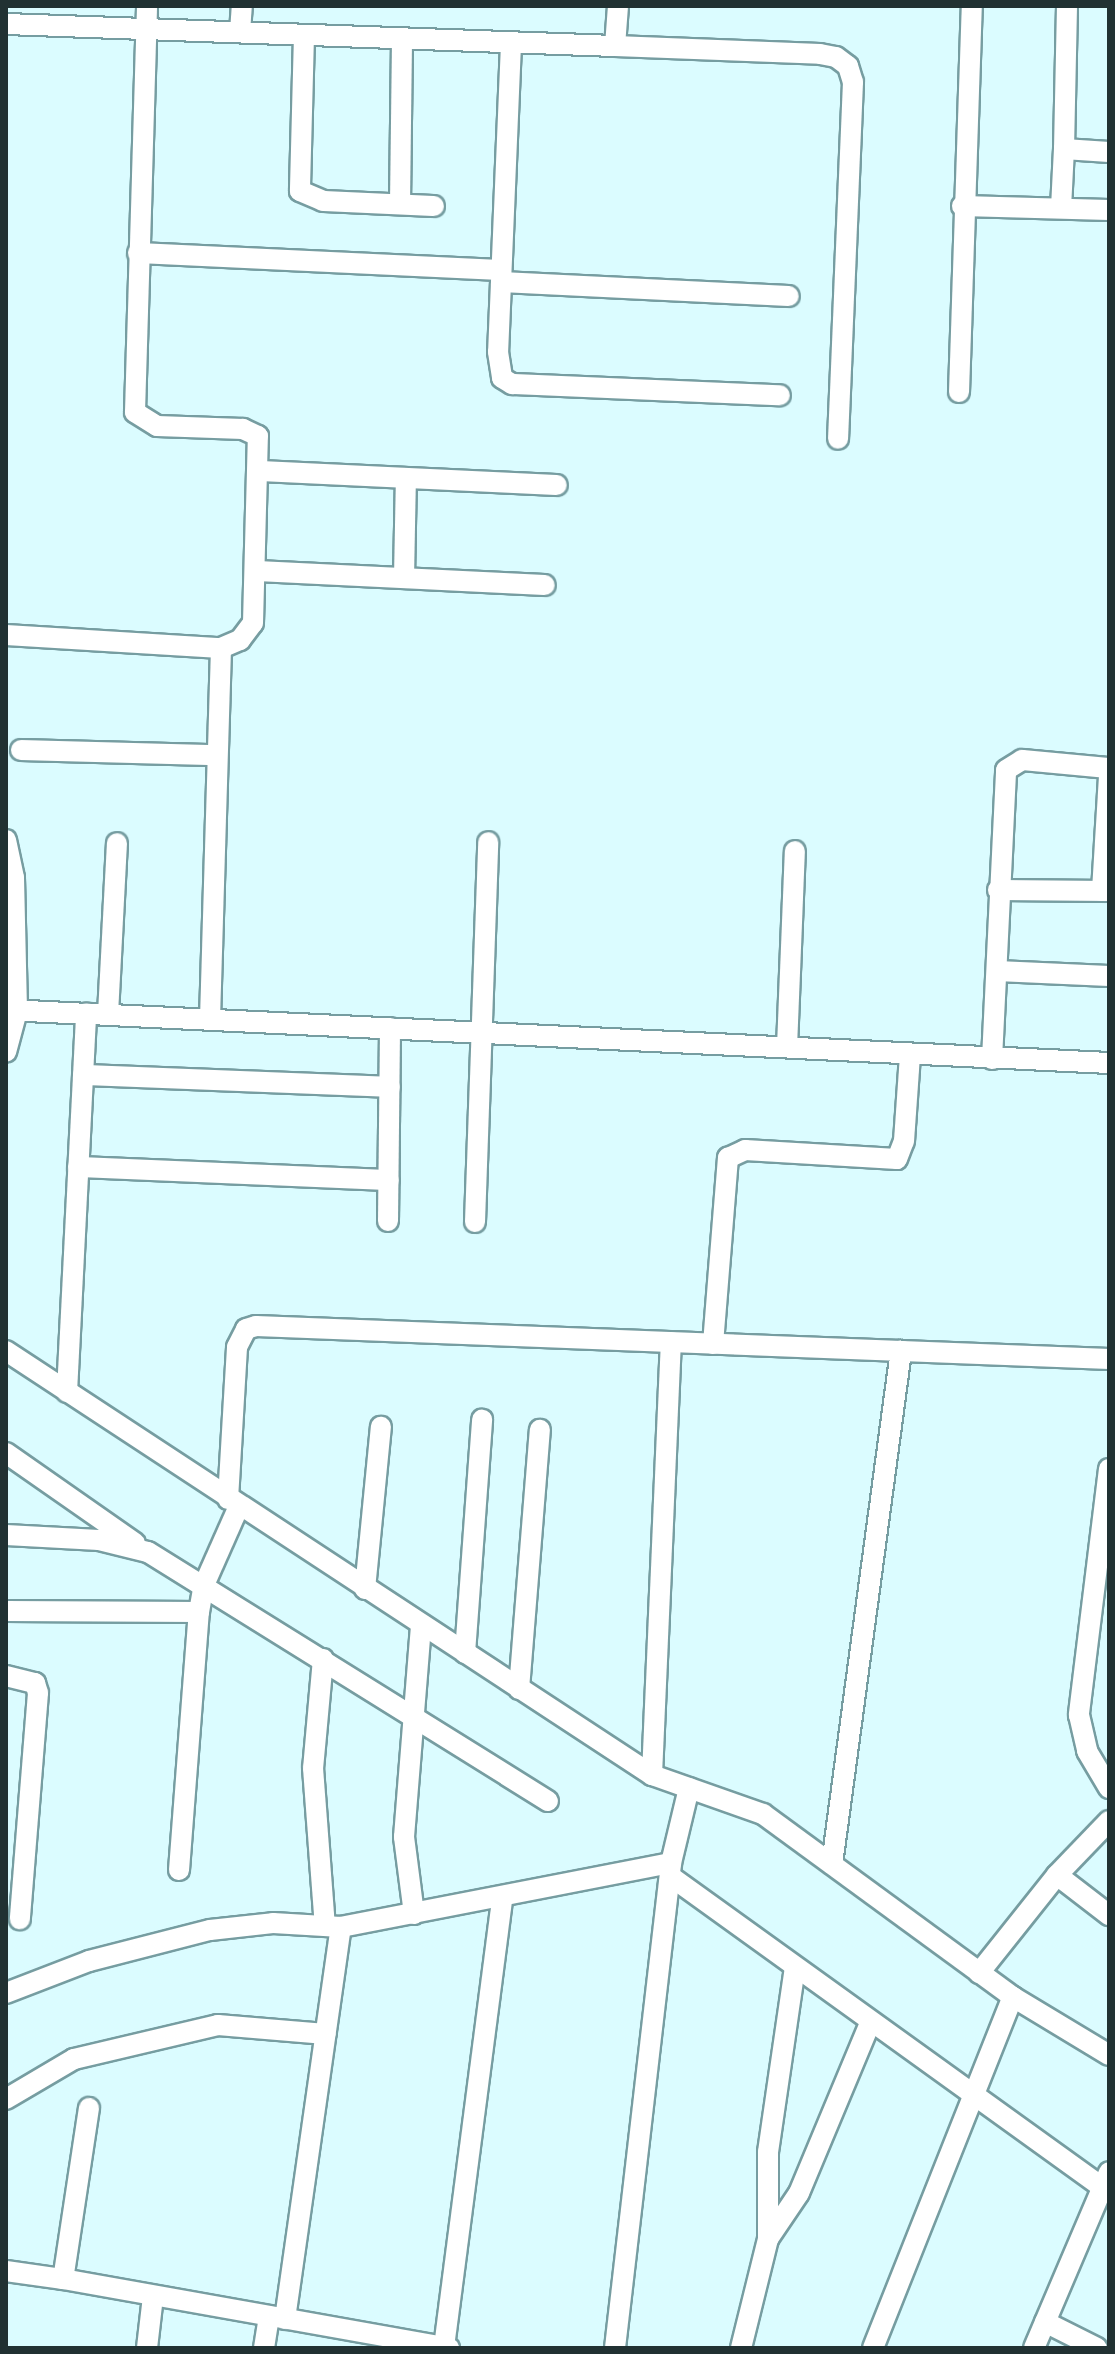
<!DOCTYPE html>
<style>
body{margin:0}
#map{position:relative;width:1115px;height:2354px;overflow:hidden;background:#dbfcff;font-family:"Nunito Sans",sans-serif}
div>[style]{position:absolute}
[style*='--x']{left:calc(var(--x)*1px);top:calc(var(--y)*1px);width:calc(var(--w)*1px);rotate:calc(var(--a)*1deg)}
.roads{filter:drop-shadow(2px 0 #769da1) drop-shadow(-2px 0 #769da1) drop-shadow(0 2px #769da1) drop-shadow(0 -2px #769da1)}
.minor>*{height:20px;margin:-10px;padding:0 10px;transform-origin:10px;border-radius:10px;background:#fff}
span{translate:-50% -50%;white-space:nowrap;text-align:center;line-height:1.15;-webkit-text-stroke:8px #fff;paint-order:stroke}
.frame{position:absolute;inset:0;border:8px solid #213132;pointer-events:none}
</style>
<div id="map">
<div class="roads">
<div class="minor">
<i style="--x:1067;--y:6;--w:143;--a:91.2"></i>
<i style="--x:1064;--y:149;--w:45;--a:3.8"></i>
<i style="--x:6;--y:24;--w:609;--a:2.07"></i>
<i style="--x:615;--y:46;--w:40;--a:-85.7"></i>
<i style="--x:240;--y:32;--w:26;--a:-86"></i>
<i style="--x:304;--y:35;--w:156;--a:91.5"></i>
<i style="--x:300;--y:191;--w:25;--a:23"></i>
<i style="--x:323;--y:201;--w:111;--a:2.6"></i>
<i style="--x:511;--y:44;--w:308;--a:92.4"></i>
<i style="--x:498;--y:352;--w:26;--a:81"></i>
<i style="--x:502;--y:378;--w:12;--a:31"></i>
<i style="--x:512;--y:384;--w:268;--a:2.4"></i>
<i style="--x:615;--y:46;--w:205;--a:2.2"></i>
<i style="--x:820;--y:54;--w:16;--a:11"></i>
<i style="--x:836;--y:57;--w:15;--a:37"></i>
<i style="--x:848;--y:66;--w:17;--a:73"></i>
<i style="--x:853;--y:82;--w:357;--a:92.4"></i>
<i style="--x:400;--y:204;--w:165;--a:-89.3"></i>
<i style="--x:962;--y:206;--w:147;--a:1.6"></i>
<i style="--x:1061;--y:208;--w:59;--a:-87.1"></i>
<i style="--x:138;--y:253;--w:363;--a:2.7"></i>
<i style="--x:501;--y:282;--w:288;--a:2.8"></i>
<i style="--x:959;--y:392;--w:386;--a:-88.1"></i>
<i style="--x:260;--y:471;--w:297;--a:2.7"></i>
<i style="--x:257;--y:571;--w:288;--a:2.8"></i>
<i style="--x:404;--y:578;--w:100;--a:-88.9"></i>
<i style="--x:6;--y:635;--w:215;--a:3.5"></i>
<i style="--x:221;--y:648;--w:21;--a:-23"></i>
<i style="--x:240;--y:640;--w:21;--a:-53"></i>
<i style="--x:253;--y:623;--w:187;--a:-88.5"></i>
<i style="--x:258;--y:436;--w:17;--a:-155"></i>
<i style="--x:243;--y:429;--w:86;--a:-178"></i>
<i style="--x:157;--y:426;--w:26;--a:-148"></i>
<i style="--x:135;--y:412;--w:406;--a:-88.3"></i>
<i style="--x:21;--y:750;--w:196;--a:1.5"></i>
<i style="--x:6;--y:840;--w:39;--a:78"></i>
<i style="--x:14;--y:878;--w:133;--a:88.7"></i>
<i style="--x:17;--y:1011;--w:42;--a:105"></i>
<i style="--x:998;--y:890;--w:111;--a:0.5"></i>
<i style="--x:1102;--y:891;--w:114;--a:-86.5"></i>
<i style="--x:997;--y:971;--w:112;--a:2.6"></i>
<i style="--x:6;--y:1010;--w:1104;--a:2.75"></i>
<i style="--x:108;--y:1014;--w:171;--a:-87"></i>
<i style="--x:210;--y:1019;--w:371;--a:-88.3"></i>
<i style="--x:787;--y:1047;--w:196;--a:-87.7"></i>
<i style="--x:992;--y:1059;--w:289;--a:-87.2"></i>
<i style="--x:1006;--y:770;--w:19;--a:-32"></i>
<i style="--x:1022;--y:760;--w:87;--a:5.3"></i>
<i style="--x:83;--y:1075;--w:307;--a:2.2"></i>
<i style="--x:78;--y:1167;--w:311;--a:2.4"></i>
<i style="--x:388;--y:1221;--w:193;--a:-89.4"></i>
<i style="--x:475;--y:1222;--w:380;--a:-88"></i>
<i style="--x:713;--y:1344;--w:187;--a:-85.4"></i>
<i style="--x:728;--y:1158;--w:19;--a:-25"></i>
<i style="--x:745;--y:1150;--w:152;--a:3.4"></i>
<i style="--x:897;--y:1159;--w:19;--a:-69"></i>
<i style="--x:904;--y:1141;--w:85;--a:-86"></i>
<i style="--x:6;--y:1351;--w:773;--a:33.28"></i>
<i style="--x:652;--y:1775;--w:118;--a:19.4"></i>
<i style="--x:763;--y:1814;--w:310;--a:36.2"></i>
<i style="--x:1013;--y:1997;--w:112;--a:31.1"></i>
<i style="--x:67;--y:1392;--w:379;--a:-87.1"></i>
<i style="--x:6;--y:1453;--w:157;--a:34.9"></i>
<i style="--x:1109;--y:1469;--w:248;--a:97"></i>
<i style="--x:1079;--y:1715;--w:37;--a:77"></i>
<i style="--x:1087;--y:1751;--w:43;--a:59.3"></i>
<i style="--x:228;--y:1499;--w:152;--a:-86.6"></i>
<i style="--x:237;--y:1347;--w:20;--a:-63"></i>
<i style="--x:246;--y:1329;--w:10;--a:-17"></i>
<i style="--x:256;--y:1326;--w:854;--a:2.22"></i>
<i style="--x:6;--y:1535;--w:93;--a:3.1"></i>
<i style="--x:99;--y:1540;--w:50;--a:13.8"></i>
<i style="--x:148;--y:1552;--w:471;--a:31.9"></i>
<i style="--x:365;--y:1589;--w:163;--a:-84.4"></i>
<i style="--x:6;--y:1611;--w:193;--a:0.3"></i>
<i style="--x:465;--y:1653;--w:234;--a:-85.8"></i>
<i style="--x:323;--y:1659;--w:109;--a:95.2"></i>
<i style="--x:313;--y:1768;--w:158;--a:85.7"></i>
<i style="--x:6;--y:1676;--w:30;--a:14"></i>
<i style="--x:35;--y:1683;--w:10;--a:73"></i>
<i style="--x:38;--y:1693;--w:227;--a:94.6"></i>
<i style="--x:519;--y:1689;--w:260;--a:-85.4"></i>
<i style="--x:652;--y:1775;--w:433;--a:-87.5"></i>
<i style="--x:832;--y:1864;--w:518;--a:-82.34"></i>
<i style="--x:179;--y:1870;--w:259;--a:-85.6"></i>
<i style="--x:199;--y:1612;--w:27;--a:-80"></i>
<i style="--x:204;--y:1585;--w:86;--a:-66.1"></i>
<i style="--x:1057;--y:1875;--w:66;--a:37.6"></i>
<i style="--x:670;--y:1876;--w:541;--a:35.75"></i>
<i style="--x:414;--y:1914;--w:78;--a:-97.4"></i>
<i style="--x:404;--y:1837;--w:213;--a:-85.4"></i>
<i style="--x:979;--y:1973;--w:125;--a:-51.5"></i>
<i style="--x:1057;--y:1875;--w:75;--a:-46.1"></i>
<i style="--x:6;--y:1993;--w:89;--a:-21.1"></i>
<i style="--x:89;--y:1961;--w:125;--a:-14.4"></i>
<i style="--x:210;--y:1930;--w:63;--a:-6.3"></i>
<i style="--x:273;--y:1923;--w:68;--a:3.4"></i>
<i style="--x:341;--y:1927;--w:336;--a:-11"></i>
<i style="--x:6;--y:2099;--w:79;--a:-30.5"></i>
<i style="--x:74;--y:2059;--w:148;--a:-13.3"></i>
<i style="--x:218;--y:2025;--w:108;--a:4.8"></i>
<i style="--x:89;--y:2108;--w:173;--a:98.6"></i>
<i style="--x:63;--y:2279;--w:392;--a:10.1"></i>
<i style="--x:768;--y:2239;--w:55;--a:-56"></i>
<i style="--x:799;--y:2193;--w:186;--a:-67.3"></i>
<i style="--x:6;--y:2271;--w:58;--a:8"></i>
<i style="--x:285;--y:2319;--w:396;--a:-81.9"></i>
<i style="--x:1045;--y:2322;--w:58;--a:26.6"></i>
<i style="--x:444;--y:2347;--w:452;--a:-82.6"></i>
<i style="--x:147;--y:2348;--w:52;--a:-83.4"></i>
<i style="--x:264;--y:2348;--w:32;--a:-81"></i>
<i style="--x:615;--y:2348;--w:488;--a:-83.4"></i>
<i style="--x:671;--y:1863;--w:77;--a:-76.5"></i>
<i style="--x:741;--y:2348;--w:112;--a:-76.1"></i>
<i style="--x:768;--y:2239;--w:87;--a:-90"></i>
<i style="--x:768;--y:2152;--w:187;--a:-81.7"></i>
<i style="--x:873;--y:2348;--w:378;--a:-68.3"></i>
<i style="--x:1034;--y:2348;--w:191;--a:-66.9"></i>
</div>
</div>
<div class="frame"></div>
</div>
